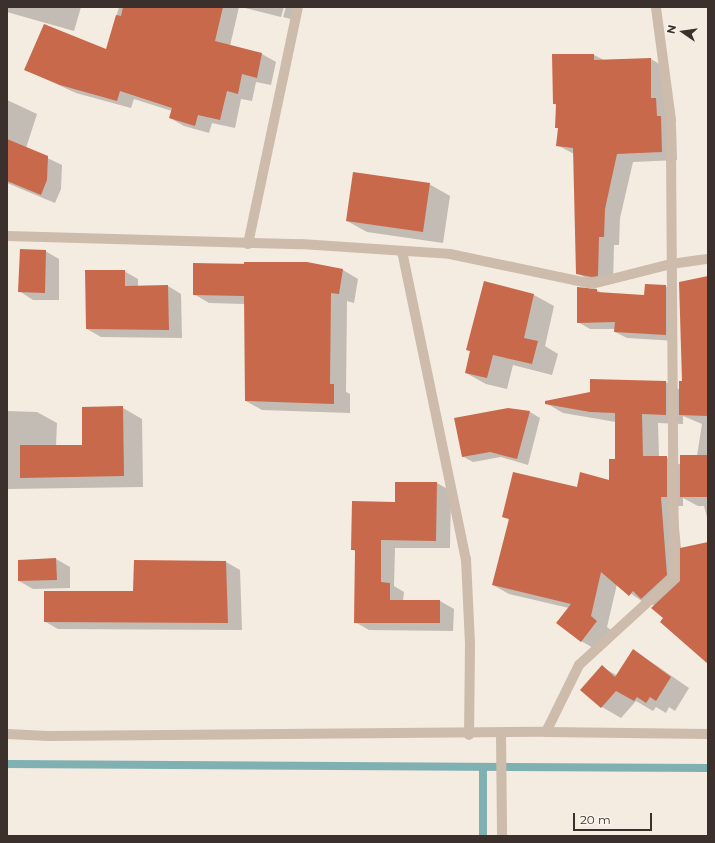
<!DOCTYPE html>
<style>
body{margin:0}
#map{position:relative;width:715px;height:843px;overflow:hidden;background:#f4ebe1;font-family:Montserrat,sans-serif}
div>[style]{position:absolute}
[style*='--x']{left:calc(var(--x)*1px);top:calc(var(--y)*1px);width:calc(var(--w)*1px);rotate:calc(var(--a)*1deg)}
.shadow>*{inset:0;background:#0003}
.stream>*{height:8px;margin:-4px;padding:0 4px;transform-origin:4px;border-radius:4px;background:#7fb0b2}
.building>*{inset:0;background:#c8694b}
.minor>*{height:10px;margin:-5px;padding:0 5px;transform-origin:5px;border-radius:5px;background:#cdbbac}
.tertiary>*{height:10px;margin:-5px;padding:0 5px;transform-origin:5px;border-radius:5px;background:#cdbbac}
span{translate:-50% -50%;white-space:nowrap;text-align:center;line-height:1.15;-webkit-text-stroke:4px #fbf5ee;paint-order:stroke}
.frame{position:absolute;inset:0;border:8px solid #3b302b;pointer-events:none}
.north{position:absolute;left:663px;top:12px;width:40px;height:40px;-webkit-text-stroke:3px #fbf5ee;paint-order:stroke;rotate:283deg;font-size:11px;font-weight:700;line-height:16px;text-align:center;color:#3b302b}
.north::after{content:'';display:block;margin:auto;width:14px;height:18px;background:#3b302b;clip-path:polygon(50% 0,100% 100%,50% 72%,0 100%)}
.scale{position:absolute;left:573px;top:813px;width:79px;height:18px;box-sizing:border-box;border:2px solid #3b302b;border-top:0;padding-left:5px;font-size:12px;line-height:14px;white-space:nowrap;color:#3b302b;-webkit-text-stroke:3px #fbf5ee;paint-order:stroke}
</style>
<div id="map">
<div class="shadow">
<i style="clip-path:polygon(7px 7px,81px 7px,74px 31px,7px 12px)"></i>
<i style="clip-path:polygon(119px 7px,239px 7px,230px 46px,262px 54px,276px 62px,271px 85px,256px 82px,252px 101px,241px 99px,235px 128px,212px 123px,209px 133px,184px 126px,170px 118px,172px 111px,134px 99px,131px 108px,76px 93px,26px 70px,107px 50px)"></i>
<i style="clip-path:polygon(241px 7px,284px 7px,281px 17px)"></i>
<i style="clip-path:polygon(286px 7px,302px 7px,298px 21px,283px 17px)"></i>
<i style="clip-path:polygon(553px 55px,594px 55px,604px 60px,651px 59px,666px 68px,672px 123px,676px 126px,677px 160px,633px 162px,620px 218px,619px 245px,614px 245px,613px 284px,593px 282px,577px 273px,574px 154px,557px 145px,559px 129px,557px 105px,554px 104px)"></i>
<i style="clip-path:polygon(7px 100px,37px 114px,26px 148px,62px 165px,61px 189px,55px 203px,7px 183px)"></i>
<i style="clip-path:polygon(429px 184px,450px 196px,443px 243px,367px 232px,347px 221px)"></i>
<i style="clip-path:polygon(45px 251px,59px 259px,59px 300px,33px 300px,19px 291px)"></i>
<i style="clip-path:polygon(307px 263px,343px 270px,358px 279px,354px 303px,347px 301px,346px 392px,350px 394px,350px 413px,262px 410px,246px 401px,245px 304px,209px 303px,194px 294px,194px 264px)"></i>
<i style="clip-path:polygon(124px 271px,138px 279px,138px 286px,168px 286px,181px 294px,182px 338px,101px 337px,87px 329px)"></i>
<i style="clip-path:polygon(evenodd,708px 277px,708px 521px,704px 506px,698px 506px,683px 498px,683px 506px,677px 506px,681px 549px,708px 543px,708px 645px,664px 618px,655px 606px,648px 602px,646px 604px,617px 584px,607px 627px,612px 631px,597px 650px,581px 641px,569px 608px,509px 594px,493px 585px,510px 520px,503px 516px,577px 488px,610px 481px,616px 460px,616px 422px,563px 413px,546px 403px,666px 382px,680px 390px,708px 277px,683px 416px,702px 424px,697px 456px,681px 465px,666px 457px,659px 457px,658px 423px,683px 424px,683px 416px)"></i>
<i style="clip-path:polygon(484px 282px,534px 295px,554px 306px,545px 346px,558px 354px,552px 375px,513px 365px,507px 389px,486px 384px,466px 373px)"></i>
<i style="clip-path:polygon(665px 286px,677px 293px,677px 341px,627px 338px,615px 332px,615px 329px,590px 329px,578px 322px,597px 290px,603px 294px,645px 296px)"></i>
<i style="clip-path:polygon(7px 346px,8px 347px,7px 376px)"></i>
<i style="clip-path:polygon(123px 408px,142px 419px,143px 487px,7px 489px,7px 411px,37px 412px,57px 423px,56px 446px,83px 446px)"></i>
<i style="clip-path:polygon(530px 412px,540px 418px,528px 465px,501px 457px,473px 462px,462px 456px)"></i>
<i style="clip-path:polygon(437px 483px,451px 491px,450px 548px,395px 548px,394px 586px,404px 592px,403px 601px,440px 601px,454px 609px,453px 631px,369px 630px,355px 622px,356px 552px,352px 549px,396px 503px)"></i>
<i style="clip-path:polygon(56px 559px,70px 567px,70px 588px,33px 589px,19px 581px)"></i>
<i style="clip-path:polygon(226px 562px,240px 570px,242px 630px,58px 629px,44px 621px)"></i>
<i style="clip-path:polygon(634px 650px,689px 688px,675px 711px,669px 707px,666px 713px,656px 707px,653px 711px,636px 701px,621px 718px,602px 707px,582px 690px,602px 667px,618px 676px)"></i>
</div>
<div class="stream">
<i style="--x:7;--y:764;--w:701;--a:0.33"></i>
<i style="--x:483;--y:767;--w:69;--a:90"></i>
</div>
<div class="building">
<i style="clip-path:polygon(123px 7px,223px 7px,215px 41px,262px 53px,257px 78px,242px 74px,238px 94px,227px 91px,220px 120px,198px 115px,195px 126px,169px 118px,172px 108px,120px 91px,117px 101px,60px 85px,24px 70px,44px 24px,106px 49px,116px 15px,121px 16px)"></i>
<i style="clip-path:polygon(552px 54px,594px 54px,594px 60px,651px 58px,651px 98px,656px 98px,657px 116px,661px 116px,662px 152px,617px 154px,605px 209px,604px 237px,599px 237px,598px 276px,592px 277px,576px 274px,573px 148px,556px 146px,558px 128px,555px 128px,556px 104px,553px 104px)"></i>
<i style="clip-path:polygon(7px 139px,48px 156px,47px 180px,41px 195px,7px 181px)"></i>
<i style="clip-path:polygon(353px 172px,430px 183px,423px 232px,346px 221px)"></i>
<i style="clip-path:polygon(20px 249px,46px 250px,45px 293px,18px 292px)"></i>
<i style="clip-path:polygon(244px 262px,307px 262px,343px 269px,339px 294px,331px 293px,330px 384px,334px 384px,334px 404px,245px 401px,244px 296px,193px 295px,193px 263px,244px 264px)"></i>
<i style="clip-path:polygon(85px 270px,125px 270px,125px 286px,168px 285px,169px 330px,86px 329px)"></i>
<i style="clip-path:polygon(708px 276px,708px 416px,679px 415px,679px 381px,682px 381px,679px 282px)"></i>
<i style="clip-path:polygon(484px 281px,534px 294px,524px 338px,538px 341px,532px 364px,493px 355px,487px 378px,465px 373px,470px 351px,466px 350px)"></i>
<i style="clip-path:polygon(645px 284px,666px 285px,666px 335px,614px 332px,615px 322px,577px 323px,577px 287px,597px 289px,597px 292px,644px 295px)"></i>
<i style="clip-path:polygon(590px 379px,666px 381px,666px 415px,642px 414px,643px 456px,667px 456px,667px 497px,661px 497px,667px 575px,641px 599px,633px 591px,629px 596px,601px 572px,591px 616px,597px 621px,581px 642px,556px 623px,571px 604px,492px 585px,509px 519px,502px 517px,513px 472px,577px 487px,580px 472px,609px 480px,609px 459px,615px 459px,615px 413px,590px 412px,545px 404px,545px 401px,590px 392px)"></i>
<i style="clip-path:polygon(123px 406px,124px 476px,20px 478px,20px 445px,82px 445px,82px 407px)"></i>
<i style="clip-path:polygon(508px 408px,530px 411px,517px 459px,490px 452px,462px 457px,454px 418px)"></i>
<i style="clip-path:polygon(680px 455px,708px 455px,708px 497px,680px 497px)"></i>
<i style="clip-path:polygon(395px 482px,437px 482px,436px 541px,381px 540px,381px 582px,390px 583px,390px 600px,440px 600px,440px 623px,354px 623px,355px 550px,351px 550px,352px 501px,395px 502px)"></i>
<i style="clip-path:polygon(708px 542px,708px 664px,660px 622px,663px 618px,651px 608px,680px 581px,680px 548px)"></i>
<i style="clip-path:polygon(56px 558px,57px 580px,18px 581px,18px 560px)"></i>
<i style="clip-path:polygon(134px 560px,226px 561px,228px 623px,44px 622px,44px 591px,133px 591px)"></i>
<i style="clip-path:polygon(633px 649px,671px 677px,656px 701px,650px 697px,646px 703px,637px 697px,634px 701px,616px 691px,601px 708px,580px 690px,602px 665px,615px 677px)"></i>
</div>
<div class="minor">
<i style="--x:7;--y:236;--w:294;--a:1.6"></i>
<i style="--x:301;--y:244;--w:149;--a:3.8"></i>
<i style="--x:450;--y:254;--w:145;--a:11.9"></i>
<i style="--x:592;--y:284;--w:81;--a:-14.2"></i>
<i style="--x:671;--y:264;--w:37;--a:-8"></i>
<i style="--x:248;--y:244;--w:242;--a:-78.1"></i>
<i style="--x:402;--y:251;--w:315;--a:78.3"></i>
<i style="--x:466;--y:559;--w:84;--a:87.3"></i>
<i style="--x:470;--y:643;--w:92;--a:90.6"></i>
<i style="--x:546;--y:732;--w:75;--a:-63.8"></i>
<i style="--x:579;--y:665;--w:129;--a:-42.5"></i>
<i style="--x:674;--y:578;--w:458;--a:-90.4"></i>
<i style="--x:671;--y:120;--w:114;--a:-97.6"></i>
<i style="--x:501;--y:734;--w:102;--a:89.4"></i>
</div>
<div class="tertiary">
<i style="--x:7;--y:734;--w:41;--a:2.8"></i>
<i style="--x:48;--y:736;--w:498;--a:-0.5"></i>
<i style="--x:546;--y:732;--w:162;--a:0.7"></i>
</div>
<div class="frame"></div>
<div class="north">N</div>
<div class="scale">20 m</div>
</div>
